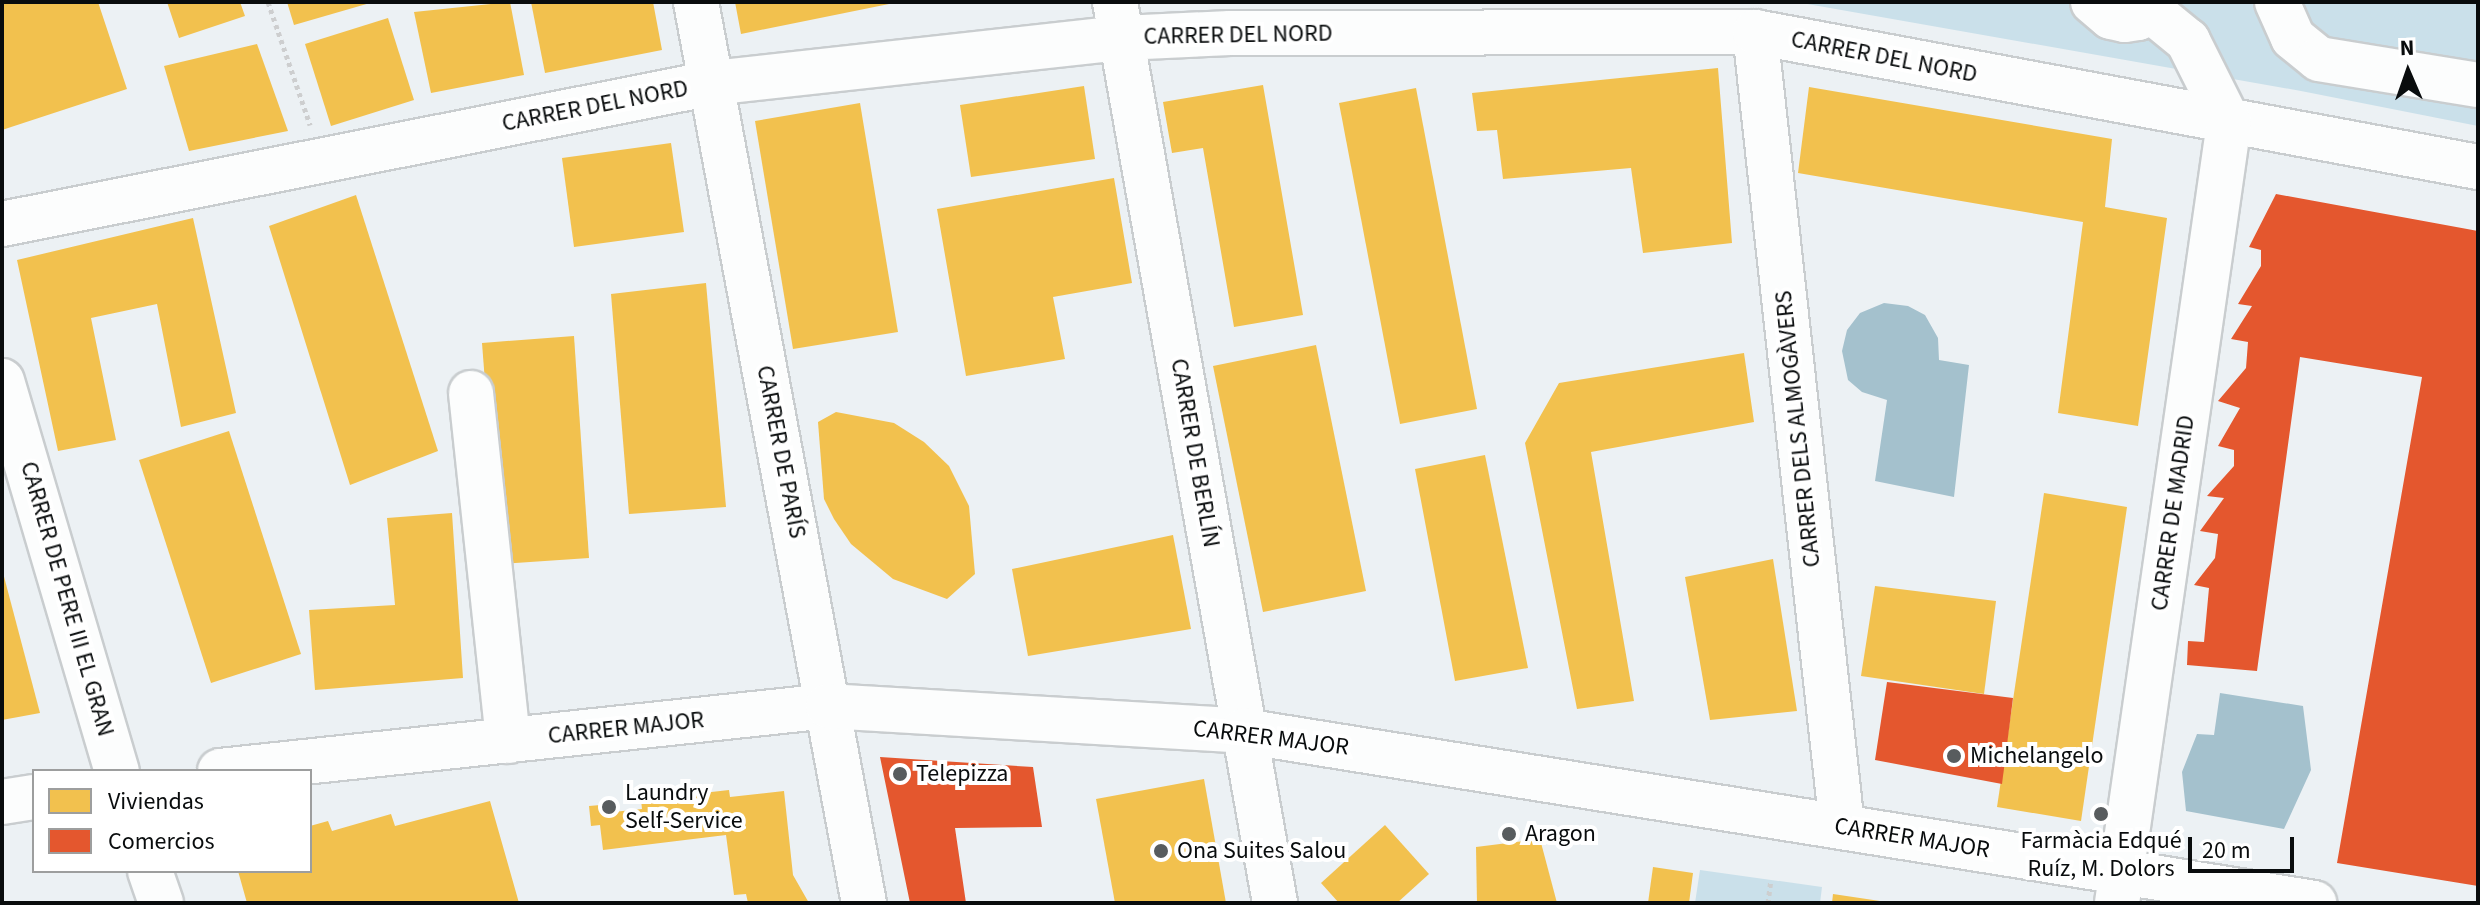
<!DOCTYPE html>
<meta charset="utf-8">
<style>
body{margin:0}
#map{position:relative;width:2480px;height:905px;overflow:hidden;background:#ecf1f4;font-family:"Source Sans 3",sans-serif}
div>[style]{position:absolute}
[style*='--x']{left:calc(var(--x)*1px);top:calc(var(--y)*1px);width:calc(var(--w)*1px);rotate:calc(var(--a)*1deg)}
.green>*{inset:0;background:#cae0ea}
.water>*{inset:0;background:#a4c1cd}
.homes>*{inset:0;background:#f2c14e}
.shops>*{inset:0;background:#e4572e}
.path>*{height:5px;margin-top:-2.5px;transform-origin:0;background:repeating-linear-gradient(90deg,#cdcecf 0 4px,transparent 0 8px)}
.roads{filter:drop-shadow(2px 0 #c9cdcf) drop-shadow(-2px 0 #c9cdcf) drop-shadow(0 2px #c9cdcf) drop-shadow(0 -2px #c9cdcf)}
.minor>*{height:44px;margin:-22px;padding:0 22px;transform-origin:22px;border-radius:22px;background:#fcfdfd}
.dots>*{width:22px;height:22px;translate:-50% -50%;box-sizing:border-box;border:4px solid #fff;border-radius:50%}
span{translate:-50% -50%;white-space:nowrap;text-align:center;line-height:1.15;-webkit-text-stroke:8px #fff;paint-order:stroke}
.street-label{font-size:24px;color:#090c0d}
.poi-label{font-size:24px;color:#090c0d}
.left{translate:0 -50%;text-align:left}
.frame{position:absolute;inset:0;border:4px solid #090c0d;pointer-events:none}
.legend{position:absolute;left:32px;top:769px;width:280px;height:104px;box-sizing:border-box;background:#fff;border:2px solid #9d9e9e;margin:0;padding:10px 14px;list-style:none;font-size:24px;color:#090c0d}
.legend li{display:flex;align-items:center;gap:16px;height:40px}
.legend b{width:40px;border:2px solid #9d9e9e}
.north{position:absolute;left:2368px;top:32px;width:80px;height:80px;-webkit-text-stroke:6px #fff;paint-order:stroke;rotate:358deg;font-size:22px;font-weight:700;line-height:32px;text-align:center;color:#090c0d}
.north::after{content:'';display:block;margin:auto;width:28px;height:36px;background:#090c0d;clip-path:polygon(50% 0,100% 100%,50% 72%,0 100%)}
.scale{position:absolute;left:2188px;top:837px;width:106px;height:36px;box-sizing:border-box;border:4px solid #090c0d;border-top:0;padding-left:10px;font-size:24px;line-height:28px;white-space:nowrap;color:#090c0d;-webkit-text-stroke:6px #fff;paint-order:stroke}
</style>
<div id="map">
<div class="green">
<i style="clip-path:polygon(1796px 2px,2478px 2px,2478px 126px,2301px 91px)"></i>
<i style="clip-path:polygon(1700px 870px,1822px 887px,1820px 903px,1695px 903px)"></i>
</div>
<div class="water">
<i style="clip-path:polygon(1884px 303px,1908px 306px,1925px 315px,1938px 338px,1939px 360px,1969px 365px,1954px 497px,1875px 481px,1887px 400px,1862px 392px,1848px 380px,1842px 351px,1847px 330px,1860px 313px)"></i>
<i style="clip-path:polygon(2220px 693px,2303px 706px,2311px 770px,2284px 829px,2186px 811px,2182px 772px,2197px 734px,2214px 735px)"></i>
</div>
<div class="homes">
<i style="clip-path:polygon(2px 2px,98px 2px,127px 89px,2px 130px)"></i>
<i style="clip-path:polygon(167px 2px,240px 2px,245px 16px,179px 38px)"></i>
<i style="clip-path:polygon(287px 2px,369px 2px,370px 3px,294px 25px)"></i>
<i style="clip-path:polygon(510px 2px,524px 75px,431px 93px,414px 12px)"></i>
<i style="clip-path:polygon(531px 2px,653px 2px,662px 50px,545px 73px)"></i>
<i style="clip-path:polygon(735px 2px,894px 2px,894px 3px,741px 34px)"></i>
<i style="clip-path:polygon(388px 18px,414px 100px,331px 126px,305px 44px)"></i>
<i style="clip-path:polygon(257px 44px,288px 131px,189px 151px,164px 66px)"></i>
<i style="clip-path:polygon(1718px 68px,1732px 243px,1643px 253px,1631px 168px,1503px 179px,1497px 130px,1477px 131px,1472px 93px)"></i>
<i style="clip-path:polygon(1263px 85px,1303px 315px,1234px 327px,1203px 148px,1172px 153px,1163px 102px)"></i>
<i style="clip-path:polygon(1084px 86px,1095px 159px,971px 177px,960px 105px)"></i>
<i style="clip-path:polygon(1809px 87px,2112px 139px,2105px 207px,2167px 218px,2138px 426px,2058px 413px,2083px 222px,1798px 173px)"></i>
<i style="clip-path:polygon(1416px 88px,1477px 409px,1400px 424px,1339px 103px)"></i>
<i style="clip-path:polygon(860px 103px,898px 332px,793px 349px,755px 121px)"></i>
<i style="clip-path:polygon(671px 143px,684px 232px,574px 247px,562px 158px)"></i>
<i style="clip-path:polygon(1114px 178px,1132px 283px,1053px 297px,1065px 359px,966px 376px,937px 209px)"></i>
<i style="clip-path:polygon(356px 195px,438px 451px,350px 485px,269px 226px)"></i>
<i style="clip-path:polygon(193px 218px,236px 413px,181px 427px,157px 304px,91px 318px,116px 440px,58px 451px,17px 260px)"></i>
<i style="clip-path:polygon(706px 283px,726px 507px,629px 514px,611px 294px)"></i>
<i style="clip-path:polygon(574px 336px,589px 558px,499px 564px,482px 343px)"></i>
<i style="clip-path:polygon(1316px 345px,1366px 591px,1263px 612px,1213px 366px)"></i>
<i style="clip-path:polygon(1744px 353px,1754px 422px,1591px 452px,1634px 701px,1577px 709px,1525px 443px,1559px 383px)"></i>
<i style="clip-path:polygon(836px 412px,894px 423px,924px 442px,949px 466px,969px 506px,975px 574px,947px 599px,893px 579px,851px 544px,834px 519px,824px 499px,818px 422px)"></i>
<i style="clip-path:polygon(229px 431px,301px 654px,211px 683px,139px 460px)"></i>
<i style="clip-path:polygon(1485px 455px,1528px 668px,1455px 681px,1415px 469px)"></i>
<i style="clip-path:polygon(2044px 493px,2127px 507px,2081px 821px,1997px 807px)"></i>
<i style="clip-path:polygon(452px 513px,463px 678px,315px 690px,309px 610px,395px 605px,387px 518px)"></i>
<i style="clip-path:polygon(1173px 535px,1191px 629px,1028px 656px,1012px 569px)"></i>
<i style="clip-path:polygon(1773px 559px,1797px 711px,1710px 720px,1685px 577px)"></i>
<i style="clip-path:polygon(2px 569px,40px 713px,2px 720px)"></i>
<i style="clip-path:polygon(1875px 586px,1996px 601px,1984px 694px,1861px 676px)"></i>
<i style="clip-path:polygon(1204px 779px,1226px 903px,1115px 903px,1096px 799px)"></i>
<i style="clip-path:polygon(729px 790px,730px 797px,784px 791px,793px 875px,809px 903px,748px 903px,746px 894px,734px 895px,726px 835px,603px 850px,600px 825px,591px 826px,589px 806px,612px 804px,613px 812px,642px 809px,641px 800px)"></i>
<i style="clip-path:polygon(490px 801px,519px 903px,247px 903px,238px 871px,310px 871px,310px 826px,328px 821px,332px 831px,391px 814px,395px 826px)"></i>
<i style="clip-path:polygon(1385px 825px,1429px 874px,1397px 903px,1339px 903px,1321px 883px)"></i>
<i style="clip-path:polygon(1540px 839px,1557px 903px,1477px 903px,1476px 847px)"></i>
<i style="clip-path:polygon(1653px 867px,1693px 873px,1689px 903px,1648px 903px)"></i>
<i style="clip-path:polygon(1833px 894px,1880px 901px,1879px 903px,1832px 903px)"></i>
</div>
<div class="shops">
<i style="clip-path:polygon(2276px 194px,2478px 231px,2478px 886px,2337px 863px,2422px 377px,2300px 357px,2257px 671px,2187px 665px,2188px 641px,2204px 642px,2209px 588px,2194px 585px,2215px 558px,2218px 534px,2200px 531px,2224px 498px,2207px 496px,2234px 466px,2234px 450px,2218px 446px,2240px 408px,2218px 401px,2246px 368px,2248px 342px,2231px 339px,2252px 306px,2238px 304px,2261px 266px,2261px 250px,2249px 247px)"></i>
<i style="clip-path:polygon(1887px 682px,2013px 698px,2002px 784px,1875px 760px)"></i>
<i style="clip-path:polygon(880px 757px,1033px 767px,1042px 827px,955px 828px,966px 903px,910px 903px)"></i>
</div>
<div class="path">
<i style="--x:268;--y:2;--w:130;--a:71.1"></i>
<i style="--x:1768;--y:903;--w:23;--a:-83"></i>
</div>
<div class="roads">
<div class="minor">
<i style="--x:696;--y:2;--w:917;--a:79.44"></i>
<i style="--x:1115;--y:2;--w:915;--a:79.93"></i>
<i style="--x:2093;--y:2;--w:23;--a:40"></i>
<i style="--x:2111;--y:17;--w:14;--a:12"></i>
<i style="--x:2125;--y:20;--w:13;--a:-9"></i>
<i style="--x:2138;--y:18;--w:24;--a:-42"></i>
<i style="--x:2277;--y:2;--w:39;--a:66"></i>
<i style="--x:2293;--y:38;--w:33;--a:39"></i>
<i style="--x:2319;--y:59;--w:161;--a:9.3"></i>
<i style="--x:1755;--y:32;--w:799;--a:83.75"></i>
<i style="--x:2;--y:224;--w:724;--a:-11.23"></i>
<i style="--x:712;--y:83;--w:412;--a:-6.3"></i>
<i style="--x:1122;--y:38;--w:108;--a:-2.7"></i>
<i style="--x:1230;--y:33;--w:525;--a:-0.11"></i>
<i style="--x:1755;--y:32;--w:735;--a:10.58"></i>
<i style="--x:2;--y:381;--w:407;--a:73.6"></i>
<i style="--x:471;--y:393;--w:350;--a:83.9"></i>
<i style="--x:220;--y:771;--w:611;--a:-6.1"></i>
<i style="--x:828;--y:706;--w:416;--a:3.4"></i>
<i style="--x:1243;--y:731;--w:1085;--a:9.12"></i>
<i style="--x:2;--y:802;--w:32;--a:-9"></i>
<i style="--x:150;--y:871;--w:34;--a:71"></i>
<i style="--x:2117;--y:903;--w:788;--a:-81.83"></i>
<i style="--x:2229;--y:123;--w:92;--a:-116.6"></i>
<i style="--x:2188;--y:41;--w:49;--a:-140.8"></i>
</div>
</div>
<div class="dots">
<i style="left:1954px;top:756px;background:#585c5e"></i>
<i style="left:900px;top:774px;background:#585c5e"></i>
<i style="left:609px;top:807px;background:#585c5e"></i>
<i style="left:2101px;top:814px;background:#585c5e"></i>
<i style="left:1509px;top:834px;background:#585c5e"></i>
<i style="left:1161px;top:851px;background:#585c5e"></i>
</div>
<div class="street-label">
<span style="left:1238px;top:35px;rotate:-1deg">CARRER DEL NORD</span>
<span style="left:1884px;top:57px;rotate:11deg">CARRER DEL NORD</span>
<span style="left:595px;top:106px;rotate:-11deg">CARRER DEL NORD</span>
<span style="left:1798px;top:429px;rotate:-96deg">CARRER DELS ALMOGÀVERS</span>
<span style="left:781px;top:452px;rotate:79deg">CARRER DE PARÍS</span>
<span style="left:1195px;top:453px;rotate:80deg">CARRER DE BERLÍN</span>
<span style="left:2173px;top:513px;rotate:-82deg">CARRER DE MADRID</span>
<span style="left:67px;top:599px;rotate:74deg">CARRER DE PERE III EL GRAN</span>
<span style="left:626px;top:728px;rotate:-6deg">CARRER MAJOR</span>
<span style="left:1271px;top:738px;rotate:7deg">CARRER MAJOR</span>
<span style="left:1912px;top:838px;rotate:9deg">CARRER MAJOR</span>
</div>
<div class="poi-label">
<span class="left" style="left:1970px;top:756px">Michelangelo</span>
<span class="left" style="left:916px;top:774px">Telepizza</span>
<span class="left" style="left:625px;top:807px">Laundry<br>Self-Service</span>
<span class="left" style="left:1525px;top:834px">Aragon</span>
<span style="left:2101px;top:855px">Farmàcia Edqué<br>Ruíz, M. Dolors</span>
<span class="left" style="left:1177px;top:851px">Ona Suites Salou</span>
</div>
<div class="frame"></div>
<ul class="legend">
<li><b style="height:22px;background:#f2c14e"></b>Viviendas</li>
<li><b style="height:22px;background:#e4572e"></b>Comercios</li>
</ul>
<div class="north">N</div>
<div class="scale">20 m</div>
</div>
